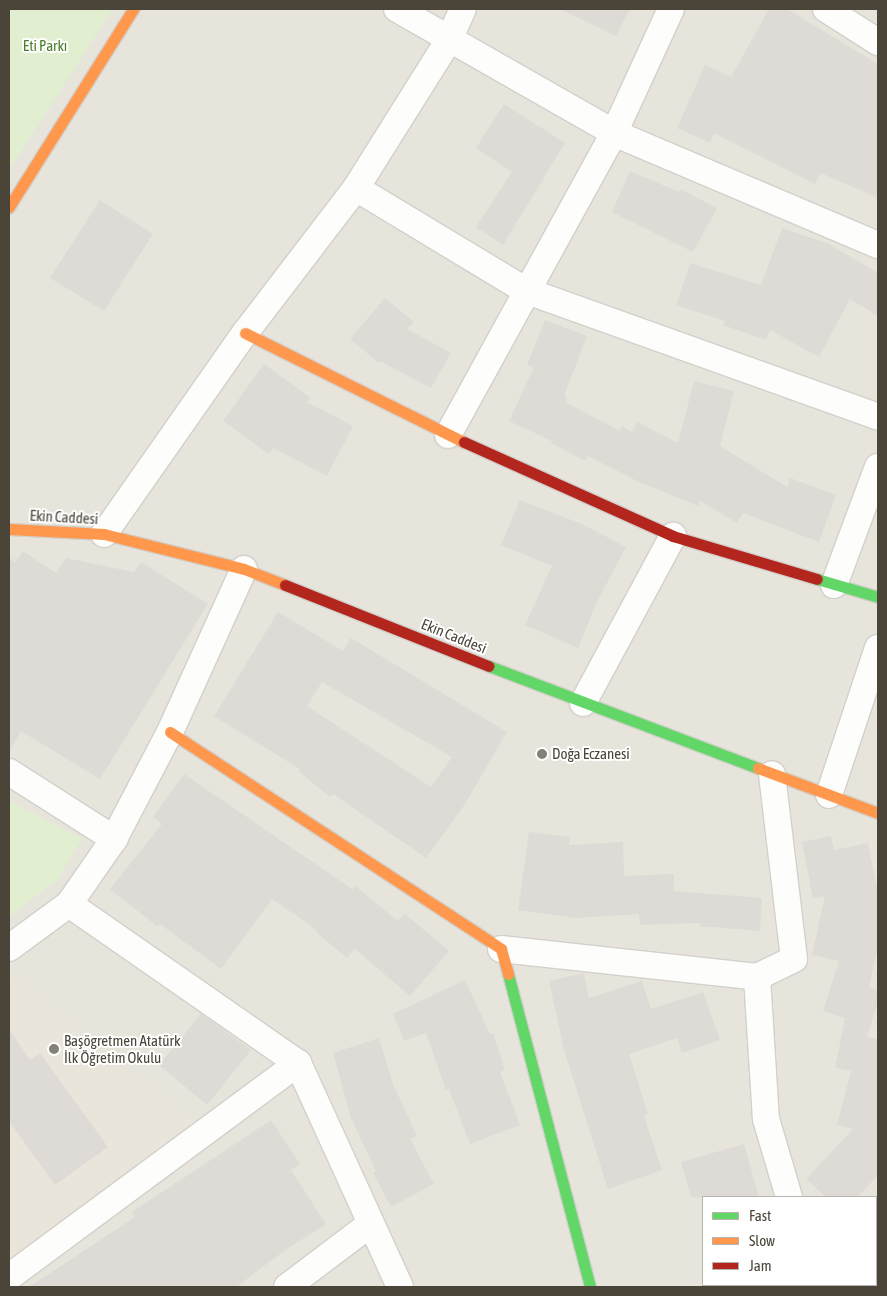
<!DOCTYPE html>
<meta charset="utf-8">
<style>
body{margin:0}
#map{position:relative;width:887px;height:1296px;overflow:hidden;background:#f4f2ee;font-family:"Asap Condensed",sans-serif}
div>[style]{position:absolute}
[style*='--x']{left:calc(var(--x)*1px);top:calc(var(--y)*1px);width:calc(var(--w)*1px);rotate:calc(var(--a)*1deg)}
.residential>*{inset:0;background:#e7e4dc}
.education>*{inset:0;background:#eae5da}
.green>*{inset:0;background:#e1eecf}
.building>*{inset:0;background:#dedbd6}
.roads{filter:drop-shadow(1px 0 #d2d0cb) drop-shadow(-1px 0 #d2d0cb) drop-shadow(0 1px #d2d0cb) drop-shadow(0 -1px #d2d0cb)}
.street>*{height:26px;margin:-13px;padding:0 13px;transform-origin:13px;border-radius:13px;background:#fdfdfc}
.fast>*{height:11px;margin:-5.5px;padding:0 5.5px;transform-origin:5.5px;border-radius:5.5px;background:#63d668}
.slow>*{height:11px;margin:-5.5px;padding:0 5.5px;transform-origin:5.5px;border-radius:5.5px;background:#ff974d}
.jam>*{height:11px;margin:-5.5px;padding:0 5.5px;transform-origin:5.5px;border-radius:5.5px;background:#b3261e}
.dots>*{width:14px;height:14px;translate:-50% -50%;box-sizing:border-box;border:2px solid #fff;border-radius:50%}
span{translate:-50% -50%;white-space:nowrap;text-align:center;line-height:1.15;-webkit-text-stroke:4px #fff;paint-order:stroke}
.park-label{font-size:15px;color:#4a7f2a}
.street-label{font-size:15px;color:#4b4439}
.poi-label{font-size:15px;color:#4b4439}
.left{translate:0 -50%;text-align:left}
.frame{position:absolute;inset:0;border:10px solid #4b4439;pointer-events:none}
.legend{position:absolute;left:702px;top:1196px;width:175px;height:90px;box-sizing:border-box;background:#fff;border:1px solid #b7b4b0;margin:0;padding:6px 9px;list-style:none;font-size:15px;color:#4b4439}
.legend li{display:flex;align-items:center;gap:10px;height:25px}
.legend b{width:25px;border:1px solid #b7b4b0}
</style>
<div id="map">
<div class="residential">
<i style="clip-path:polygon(evenodd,9px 9px,878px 9px,878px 1287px,9px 1287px,9px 9px,703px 1197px,876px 1197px,876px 1285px,703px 1285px,703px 1197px)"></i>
</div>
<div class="education">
<i style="clip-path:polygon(9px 975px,192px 1123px,9px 1259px)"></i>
</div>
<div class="green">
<i style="clip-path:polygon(9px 9px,113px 9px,9px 170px)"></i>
<i style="clip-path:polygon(9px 801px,82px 839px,57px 880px,9px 917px)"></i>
</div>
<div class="building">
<i style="clip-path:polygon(560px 9px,630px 9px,616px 36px)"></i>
<i style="clip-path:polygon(769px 9px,787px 9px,878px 64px,878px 198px,821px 173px,815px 184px,714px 133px,710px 143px,677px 128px,705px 65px,731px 77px)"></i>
<i style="clip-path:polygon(504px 104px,565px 143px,503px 245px,476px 227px,512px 172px,476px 148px)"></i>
<i style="clip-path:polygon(630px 171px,679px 192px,680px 189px,717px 208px,693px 252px,612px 212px)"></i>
<i style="clip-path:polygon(100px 200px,153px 234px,104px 311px,50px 278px)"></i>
<i style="clip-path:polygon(782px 228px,829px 244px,878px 273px,878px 316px,850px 299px,819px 357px,770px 330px,766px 340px,723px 325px,725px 321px,676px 305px,690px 263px,761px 285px)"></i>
<i style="clip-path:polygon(385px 298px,414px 322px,407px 329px,451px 353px,431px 388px,380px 361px,379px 363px,350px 339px)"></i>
<i style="clip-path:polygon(545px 320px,587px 336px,564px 396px,567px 397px,565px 402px,620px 431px,622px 426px,632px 432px,637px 422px,678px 443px,694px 381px,734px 391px,720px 446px,787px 487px,790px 478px,836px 495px,819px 542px,743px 513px,737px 523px,700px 501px,698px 506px,639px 482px,588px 456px,585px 461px,551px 443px,552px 441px,509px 421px,534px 367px,527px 365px)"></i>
<i style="clip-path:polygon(264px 364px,311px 398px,307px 402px,353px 426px,327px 476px,273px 448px,269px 454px,223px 421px)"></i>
<i style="clip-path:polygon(520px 500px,582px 524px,626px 547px,596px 604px,578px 648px,525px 625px,552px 566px,501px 545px)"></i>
<i style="clip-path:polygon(23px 551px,56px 573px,66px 558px,134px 572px,141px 562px,208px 604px,100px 779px,21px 731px,9px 752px,9px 557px,15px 562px)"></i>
<i style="clip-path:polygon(evenodd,278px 612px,343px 651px,351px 638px,507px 732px,465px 804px,426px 858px,333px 794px,330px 797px,298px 771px,300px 769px,214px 716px,278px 612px,322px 682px,452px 757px,431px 787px,307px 706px,322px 682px)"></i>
<i style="clip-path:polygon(184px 774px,352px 889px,355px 886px,398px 921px,405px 914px,449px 951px,410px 996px,355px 949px,347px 958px,316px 932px,317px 930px,272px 899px,221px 969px,160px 924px,158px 927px,110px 889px,162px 824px,153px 817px)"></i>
<i style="clip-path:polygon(529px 832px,570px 837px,569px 845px,623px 842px,624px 876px,674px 874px,674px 891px,762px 898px,760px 931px,700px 926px,701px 923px,640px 925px,639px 914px,576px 918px,518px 910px)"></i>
<i style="clip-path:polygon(831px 836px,834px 850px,868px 843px,878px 893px,878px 947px,869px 987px,878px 990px,878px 1001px,867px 1037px,878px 1039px,878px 1175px,858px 1197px,826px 1197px,806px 1179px,853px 1129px,837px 1125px,851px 1071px,835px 1068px,845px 1018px,823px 1011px,839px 961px,812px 955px,825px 896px,813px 899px,802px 842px)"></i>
<i style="clip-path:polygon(584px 973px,589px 998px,642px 981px,651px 1009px,703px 992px,720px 1040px,682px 1053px,677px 1038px,629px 1054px,648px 1114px,644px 1116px,662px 1170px,608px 1189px,564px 1050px,549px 981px)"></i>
<i style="clip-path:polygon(465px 980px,490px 1034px,493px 1033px,505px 1070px,500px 1072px,520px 1125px,470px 1144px,449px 1089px,446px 1090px,426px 1033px,404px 1041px,393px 1014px)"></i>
<i style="clip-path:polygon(201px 1014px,251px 1050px,207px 1105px,159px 1065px)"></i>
<i style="clip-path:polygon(9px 1029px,30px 1060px,40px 1053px,108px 1147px,55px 1185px,9px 1121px)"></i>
<i style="clip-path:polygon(379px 1038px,393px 1084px,417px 1136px,410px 1139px,434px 1184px,391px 1207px,373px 1172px,376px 1171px,351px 1118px,333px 1053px)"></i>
<i style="clip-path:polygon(271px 1120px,300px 1164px,291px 1170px,326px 1224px,284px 1251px,236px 1287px,29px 1287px,135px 1217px,132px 1212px)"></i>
<i style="clip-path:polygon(744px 1144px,759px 1197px,691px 1197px,681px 1162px)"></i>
</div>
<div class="roads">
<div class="street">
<i style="--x:397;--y:9;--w:250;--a:29.7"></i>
<i style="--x:614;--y:133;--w:287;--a:23"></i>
<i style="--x:826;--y:9;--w:62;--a:32.4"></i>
<i style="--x:356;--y:188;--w:200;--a:31.1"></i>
<i style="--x:527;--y:291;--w:373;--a:19.7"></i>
<i style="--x:448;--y:435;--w:345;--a:-61.2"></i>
<i style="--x:614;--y:133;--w:136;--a:-65.3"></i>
<i style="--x:104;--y:534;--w:246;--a:-55"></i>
<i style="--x:245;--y:333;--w:183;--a:-52.6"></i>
<i style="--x:356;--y:188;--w:175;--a:-57.9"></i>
<i style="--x:449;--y:40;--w:34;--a:-66"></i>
<i style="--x:834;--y:585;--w:126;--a:-69.6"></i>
<i style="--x:583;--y:703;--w:190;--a:-61.7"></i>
<i style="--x:9;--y:772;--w:125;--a:32.5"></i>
<i style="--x:829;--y:795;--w:155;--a:-71.6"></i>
<i style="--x:69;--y:904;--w:279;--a:34.8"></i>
<i style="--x:298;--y:1063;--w:246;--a:65.5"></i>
<i style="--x:9;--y:948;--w:74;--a:-36.3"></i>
<i style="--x:69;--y:904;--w:79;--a:-55.3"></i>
<i style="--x:114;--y:839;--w:121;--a:-62.4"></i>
<i style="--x:170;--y:732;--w:179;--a:-65.6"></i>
<i style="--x:501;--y:949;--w:258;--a:6.2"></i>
<i style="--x:757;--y:977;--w:41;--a:-25.9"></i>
<i style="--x:794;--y:959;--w:186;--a:-96.8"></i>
<i style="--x:757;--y:977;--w:142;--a:86.4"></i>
<i style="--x:766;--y:1119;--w:81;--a:73.6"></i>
<i style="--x:9;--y:1277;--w:360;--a:-36.5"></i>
<i style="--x:858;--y:1285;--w:3;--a:45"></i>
<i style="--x:287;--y:1287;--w:103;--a:-37.1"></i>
</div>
<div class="fast">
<i style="--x:817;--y:579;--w:64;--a:16.4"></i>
<i style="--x:489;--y:666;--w:288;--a:20.8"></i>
<i style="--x:508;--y:974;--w:324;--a:75.3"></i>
</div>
<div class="slow">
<i style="--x:9;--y:207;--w:234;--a:-57.9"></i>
<i style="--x:245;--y:333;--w:245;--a:26.5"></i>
<i style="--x:9;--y:529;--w:95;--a:3"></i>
<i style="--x:104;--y:534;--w:144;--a:14"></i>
<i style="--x:244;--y:569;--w:44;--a:21.3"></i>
<i style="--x:170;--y:732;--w:396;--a:33.2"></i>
<i style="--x:501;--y:949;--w:26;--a:74"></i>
<i style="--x:758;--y:768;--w:128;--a:20.6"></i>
</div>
<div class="jam">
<i style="--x:464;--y:442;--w:229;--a:24.2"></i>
<i style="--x:673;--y:536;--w:150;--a:16.6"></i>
<i style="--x:285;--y:585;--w:219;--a:21.7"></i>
</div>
</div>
<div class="dots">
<i style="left:542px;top:754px;background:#868178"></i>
<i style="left:54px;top:1049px;background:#868178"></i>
</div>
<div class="park-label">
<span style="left:45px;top:46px">Eti Parkı</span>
</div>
<div class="street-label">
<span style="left:64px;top:517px;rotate:3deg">Ekin Caddesi</span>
<span style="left:454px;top:636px;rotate:22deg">Ekin Caddesi</span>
</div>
<div class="poi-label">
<span class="left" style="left:552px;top:754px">Doğa Eczanesi</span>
<span class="left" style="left:64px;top:1049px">Başögretmen Atatürk<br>İlk Öğretim Okulu</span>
</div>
<div class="frame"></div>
<ul class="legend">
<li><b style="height:6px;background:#63d668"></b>Fast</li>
<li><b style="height:6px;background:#ff974d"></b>Slow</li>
<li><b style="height:6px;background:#b3261e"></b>Jam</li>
</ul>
</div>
